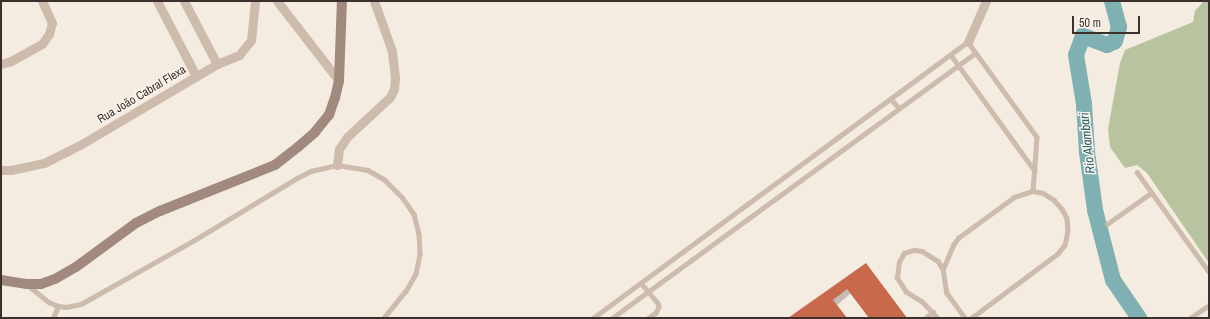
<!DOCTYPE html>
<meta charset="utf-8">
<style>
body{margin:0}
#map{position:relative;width:1210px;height:319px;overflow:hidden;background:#f4ebe1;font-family:"Archivo Narrow",sans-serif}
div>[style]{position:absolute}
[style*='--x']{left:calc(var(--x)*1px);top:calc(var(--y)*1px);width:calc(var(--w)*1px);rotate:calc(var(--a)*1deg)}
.green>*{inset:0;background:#b8c4a0}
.shadow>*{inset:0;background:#0003}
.river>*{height:16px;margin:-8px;padding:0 8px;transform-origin:8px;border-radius:8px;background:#7fb0b2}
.building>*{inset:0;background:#c8694b}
.lane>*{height:4.5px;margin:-2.25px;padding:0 2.25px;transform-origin:2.25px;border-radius:2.25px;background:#cdbbac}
.street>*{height:9px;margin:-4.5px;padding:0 4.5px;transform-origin:4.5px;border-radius:4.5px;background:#cdbbac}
.secondary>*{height:10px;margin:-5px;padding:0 5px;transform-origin:5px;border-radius:5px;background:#a18a7d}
span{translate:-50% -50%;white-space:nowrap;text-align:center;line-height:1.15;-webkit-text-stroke:3px #fbf5ee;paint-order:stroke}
.street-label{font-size:12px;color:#3b302b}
.water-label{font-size:13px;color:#1f5a5e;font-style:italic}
.frame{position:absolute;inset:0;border:2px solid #3b302b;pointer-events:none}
.scale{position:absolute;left:1072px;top:16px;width:68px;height:18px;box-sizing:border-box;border:2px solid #3b302b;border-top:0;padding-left:5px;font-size:12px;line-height:14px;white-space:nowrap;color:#3b302b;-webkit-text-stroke:3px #fbf5ee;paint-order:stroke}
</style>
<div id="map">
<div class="green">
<i style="clip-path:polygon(1204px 1px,1209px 1px,1209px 263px,1147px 173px,1137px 165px,1125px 168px,1110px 147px,1108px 129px,1120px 63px,1125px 50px,1193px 22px,1195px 11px)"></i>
</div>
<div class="shadow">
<i style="clip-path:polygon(866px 264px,907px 318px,870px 318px,851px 293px,837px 305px,847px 318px,790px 318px)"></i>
</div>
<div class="river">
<i style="--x:1112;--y:1;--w:27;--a:75"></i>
<i style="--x:1119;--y:27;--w:15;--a:106"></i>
<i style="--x:1115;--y:41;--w:9;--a:153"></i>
<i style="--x:1107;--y:45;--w:26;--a:-159"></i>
<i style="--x:1083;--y:36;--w:20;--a:110"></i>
<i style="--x:1076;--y:55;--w:50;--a:80.7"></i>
<i style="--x:1084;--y:104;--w:48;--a:86.4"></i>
<i style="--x:1087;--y:152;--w:59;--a:82.1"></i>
<i style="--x:1095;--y:210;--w:72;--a:75.6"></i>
<i style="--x:1113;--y:280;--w:46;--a:55.6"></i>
</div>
<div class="building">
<i style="clip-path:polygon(866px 263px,907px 318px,869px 318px,847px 289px,833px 300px,847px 318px,788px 318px)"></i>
</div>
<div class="lane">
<i style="--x:951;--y:55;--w:143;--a:54.1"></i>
<i style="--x:891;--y:99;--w:12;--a:48"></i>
<i style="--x:1137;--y:172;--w:123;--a:54.2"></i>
<i style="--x:1107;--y:224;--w:54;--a:-35.2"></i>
<i style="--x:943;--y:269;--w:26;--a:-67"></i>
<i style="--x:953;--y:245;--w:9;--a:-54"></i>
<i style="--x:958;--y:238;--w:69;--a:-36.2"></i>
<i style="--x:1014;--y:197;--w:20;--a:-18"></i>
<i style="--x:1033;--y:191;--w:10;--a:11"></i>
<i style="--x:1043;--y:193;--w:13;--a:32"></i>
<i style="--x:1054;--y:200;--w:12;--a:48"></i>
<i style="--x:1062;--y:209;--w:10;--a:61"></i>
<i style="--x:1067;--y:218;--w:13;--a:86"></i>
<i style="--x:1068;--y:231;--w:14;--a:102"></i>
<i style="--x:1065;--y:245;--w:11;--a:128"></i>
<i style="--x:1058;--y:254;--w:107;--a:143.3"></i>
<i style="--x:641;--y:283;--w:26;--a:50"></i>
<i style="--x:658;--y:303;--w:4;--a:76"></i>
<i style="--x:659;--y:307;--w:7;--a:117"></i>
<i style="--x:656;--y:313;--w:9;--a:144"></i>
<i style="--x:29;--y:286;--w:26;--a:39"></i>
<i style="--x:49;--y:302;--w:10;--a:24"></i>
<i style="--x:58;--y:306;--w:8;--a:7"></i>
<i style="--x:66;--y:307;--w:15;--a:-11"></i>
<i style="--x:81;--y:304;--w:129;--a:-29.4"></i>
<i style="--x:193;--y:241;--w:122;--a:-31.2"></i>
<i style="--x:297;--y:178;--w:16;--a:-27"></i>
<i style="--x:311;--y:171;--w:27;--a:-13"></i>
<i style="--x:337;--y:165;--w:31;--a:9"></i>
<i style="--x:368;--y:170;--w:20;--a:30"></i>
<i style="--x:385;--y:180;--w:24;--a:45"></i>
<i style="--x:402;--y:197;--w:21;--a:55"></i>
<i style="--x:414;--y:214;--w:21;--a:76"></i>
<i style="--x:419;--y:234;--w:20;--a:87"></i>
<i style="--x:420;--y:254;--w:20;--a:101"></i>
<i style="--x:416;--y:274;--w:20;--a:120"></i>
<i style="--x:406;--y:291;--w:35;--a:129"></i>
<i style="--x:53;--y:318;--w:13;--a:-67"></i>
<i style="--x:593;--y:318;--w:466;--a:-36.4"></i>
<i style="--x:968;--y:42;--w:117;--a:54"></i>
<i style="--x:1037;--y:137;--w:54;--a:94.2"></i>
<i style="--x:612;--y:318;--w:450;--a:-36.1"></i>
<i style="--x:925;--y:318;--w:10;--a:-37"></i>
<i style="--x:937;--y:318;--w:22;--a:-133"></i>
<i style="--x:922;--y:302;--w:19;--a:-148"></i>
<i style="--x:906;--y:292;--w:17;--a:-123"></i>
<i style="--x:897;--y:278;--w:16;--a:-83"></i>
<i style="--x:899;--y:262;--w:10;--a:-61"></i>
<i style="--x:904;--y:253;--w:10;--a:-17"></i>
<i style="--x:914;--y:250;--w:8;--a:7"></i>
<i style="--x:922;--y:251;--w:19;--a:32"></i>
<i style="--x:938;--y:261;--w:9;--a:58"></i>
<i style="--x:943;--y:269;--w:24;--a:81"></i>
<i style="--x:947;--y:293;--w:31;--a:54"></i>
<i style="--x:1190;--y:318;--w:23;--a:-34"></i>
</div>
<div class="street">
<i style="--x:157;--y:1;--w:85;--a:62.5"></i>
<i style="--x:184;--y:1;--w:71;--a:62.4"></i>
<i style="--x:277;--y:1;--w:101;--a:52.2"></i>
<i style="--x:968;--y:42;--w:45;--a:-66.3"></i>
<i style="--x:1;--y:64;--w:10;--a:-17"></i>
<i style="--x:11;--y:61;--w:35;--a:-29"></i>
<i style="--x:42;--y:44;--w:12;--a:-55"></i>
<i style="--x:49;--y:34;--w:11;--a:-75"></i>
<i style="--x:52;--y:23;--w:24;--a:-114"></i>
<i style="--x:337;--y:165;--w:16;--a:-83"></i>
<i style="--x:339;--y:149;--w:14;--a:-56"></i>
<i style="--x:347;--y:137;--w:59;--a:-42.9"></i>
<i style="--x:390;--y:97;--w:9;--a:-63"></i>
<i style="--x:394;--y:89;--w:12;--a:-85"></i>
<i style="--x:395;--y:77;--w:26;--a:-97"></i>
<i style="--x:392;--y:51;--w:53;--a:-109.8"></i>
<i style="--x:1;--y:170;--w:10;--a:0"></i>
<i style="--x:11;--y:170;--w:34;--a:-12"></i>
<i style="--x:44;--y:163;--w:40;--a:-26.6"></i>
<i style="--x:80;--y:145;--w:159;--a:-30.6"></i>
<i style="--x:217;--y:64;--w:24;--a:-22"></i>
<i style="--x:239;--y:55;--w:19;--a:-51"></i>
<i style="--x:251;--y:40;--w:39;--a:-84"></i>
</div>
<div class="secondary">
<i style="--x:1;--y:280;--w:25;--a:9"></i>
<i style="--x:26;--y:284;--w:15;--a:0"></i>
<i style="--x:41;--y:284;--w:15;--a:-20"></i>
<i style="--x:55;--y:279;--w:24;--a:-30"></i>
<i style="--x:76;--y:267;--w:74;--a:-36.3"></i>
<i style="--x:136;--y:223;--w:27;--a:-27"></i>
<i style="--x:160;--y:211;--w:124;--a:-21.8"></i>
<i style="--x:275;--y:165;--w:29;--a:-38"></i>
<i style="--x:298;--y:147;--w:23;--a:-41"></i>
<i style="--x:315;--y:132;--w:22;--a:-51"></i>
<i style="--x:329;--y:115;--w:18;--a:-71"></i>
<i style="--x:335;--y:98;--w:17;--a:-77"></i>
<i style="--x:339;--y:81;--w:80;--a:-87.9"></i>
</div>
<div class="street-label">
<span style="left:142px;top:95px;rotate:-31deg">Rua João Cabral Flexa</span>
</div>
<div class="water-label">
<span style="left:1088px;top:143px;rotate:-96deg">Rio Alambari</span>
</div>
<div class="frame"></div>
<div class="scale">50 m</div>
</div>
